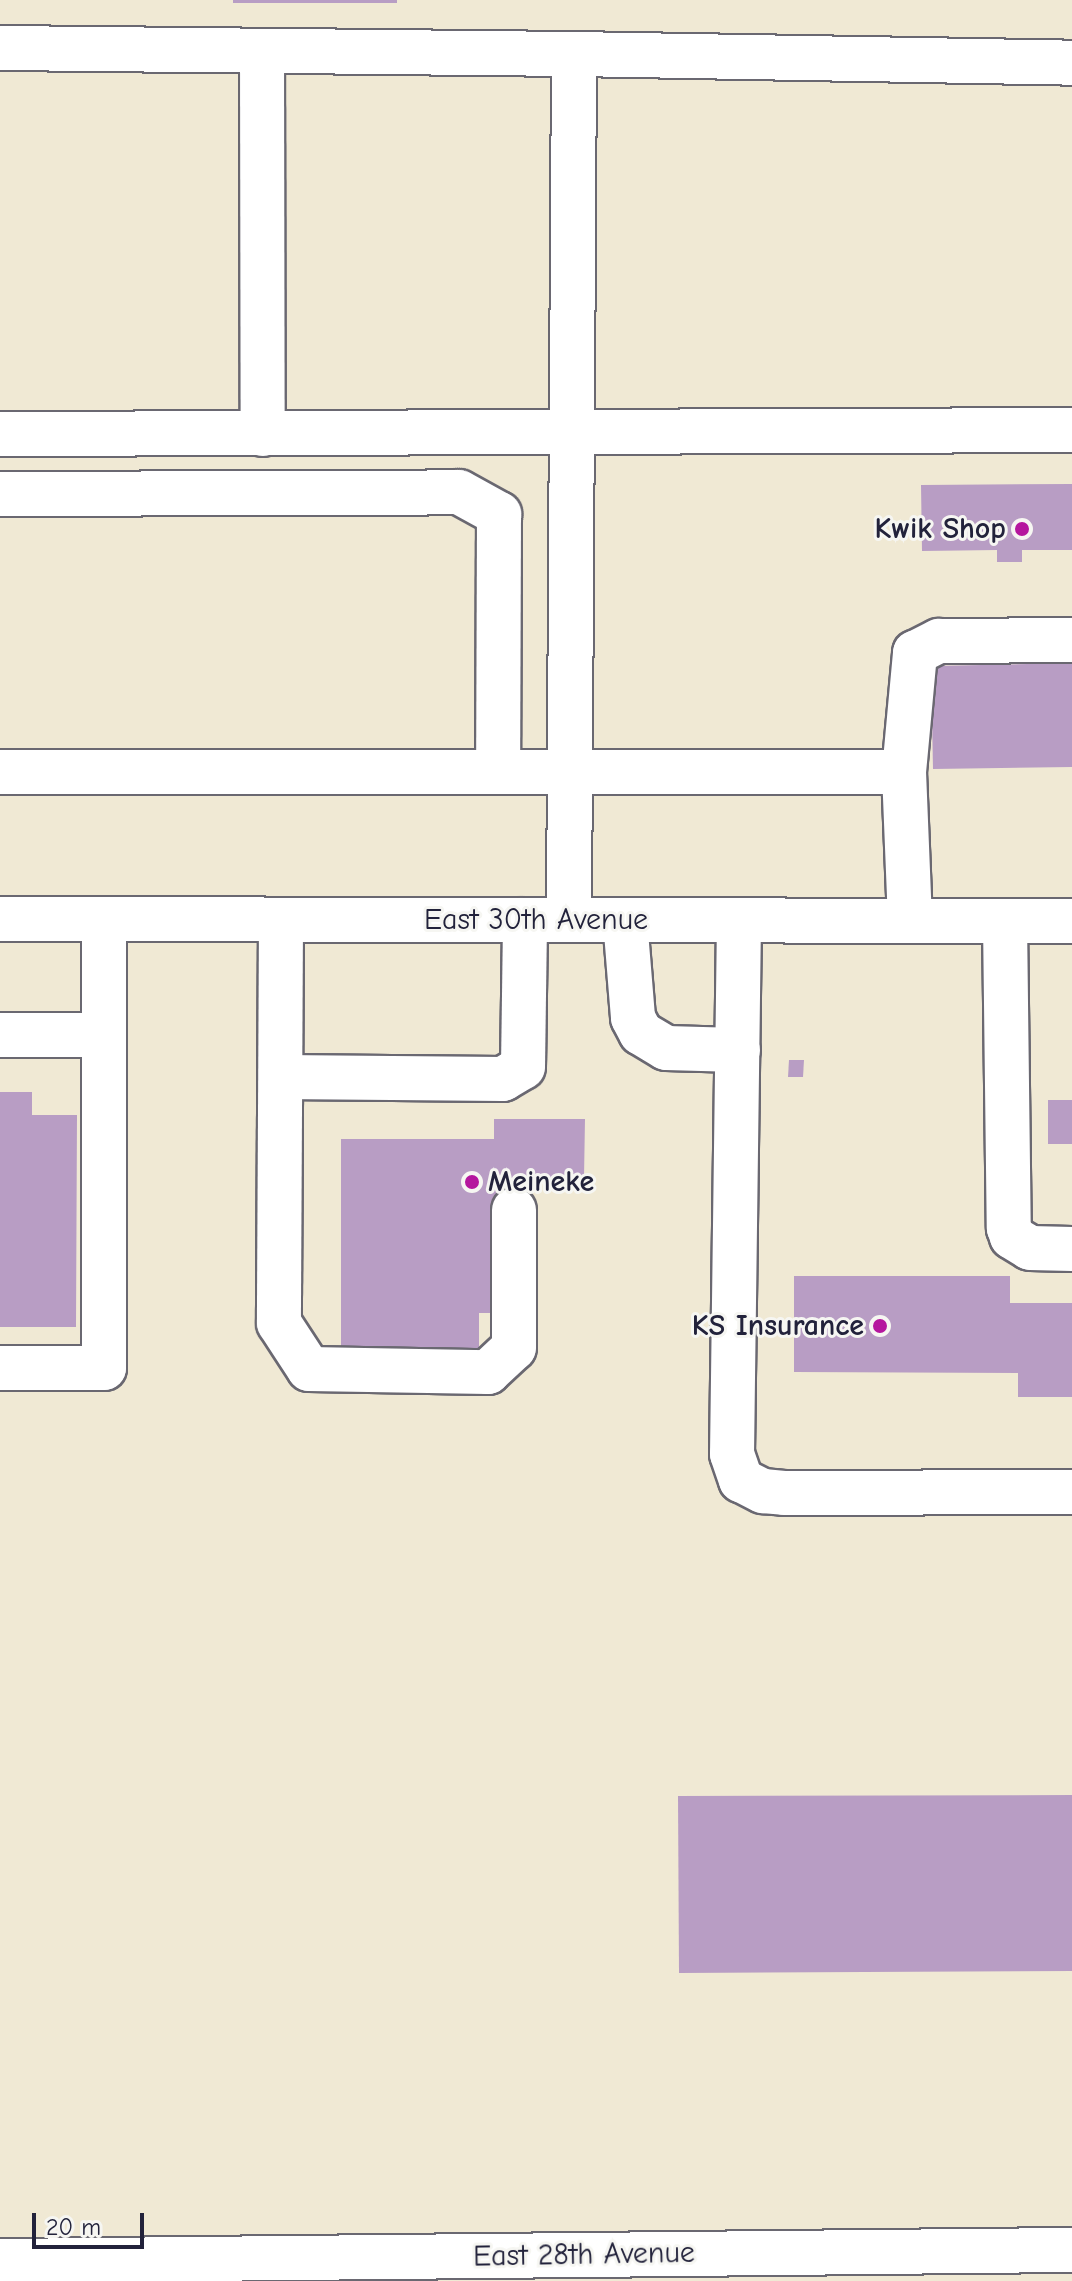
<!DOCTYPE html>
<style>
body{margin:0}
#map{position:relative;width:1072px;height:2281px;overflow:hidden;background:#f0e9d4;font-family:"Comic Neue",sans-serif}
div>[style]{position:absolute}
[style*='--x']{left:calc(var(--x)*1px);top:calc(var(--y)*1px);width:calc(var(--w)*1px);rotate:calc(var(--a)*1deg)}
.building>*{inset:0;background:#b89dc4}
.roads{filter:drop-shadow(2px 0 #6a6871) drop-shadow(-2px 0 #6a6871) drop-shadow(0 2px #6a6871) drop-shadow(0 -2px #6a6871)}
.minor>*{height:44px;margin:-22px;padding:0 22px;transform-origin:22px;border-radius:22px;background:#fff}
.major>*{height:44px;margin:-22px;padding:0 22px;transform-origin:22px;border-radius:22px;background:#fff}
.dots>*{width:22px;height:22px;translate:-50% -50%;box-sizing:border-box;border:4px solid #f6f6f2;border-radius:50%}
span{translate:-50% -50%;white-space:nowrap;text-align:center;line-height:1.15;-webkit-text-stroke:6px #f6f6f2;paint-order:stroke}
.poi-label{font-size:30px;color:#22223b;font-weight:700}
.right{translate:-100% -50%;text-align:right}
.left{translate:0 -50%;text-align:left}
.street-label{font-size:30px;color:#22223b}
.scale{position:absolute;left:32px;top:2213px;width:112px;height:36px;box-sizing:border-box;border:4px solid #22223b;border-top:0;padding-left:10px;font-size:24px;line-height:28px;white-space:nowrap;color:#22223b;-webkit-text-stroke:6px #f6f6f2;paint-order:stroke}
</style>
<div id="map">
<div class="building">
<i style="clip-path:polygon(233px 0,397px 0,397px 3px,233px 3px)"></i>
<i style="clip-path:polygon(1072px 484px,1072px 550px,1022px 550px,1022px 562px,997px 562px,997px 550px,922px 551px,921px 485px)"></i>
<i style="clip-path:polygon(1072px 663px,1072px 767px,933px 769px,931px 666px)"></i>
<i style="clip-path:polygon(789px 1060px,804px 1060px,803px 1077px,788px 1077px)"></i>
<i style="clip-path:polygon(0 1092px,32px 1092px,32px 1115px,77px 1115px,76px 1327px,0 1327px)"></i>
<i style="clip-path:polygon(1048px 1100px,1072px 1100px,1072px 1144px,1048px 1144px)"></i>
<i style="clip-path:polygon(494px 1119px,585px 1119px,584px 1178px,496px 1178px,496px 1313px,479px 1313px,479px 1354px,341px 1353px,341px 1139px,494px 1139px)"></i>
<i style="clip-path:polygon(794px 1276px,1010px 1276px,1010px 1303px,1072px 1303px,1072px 1397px,1018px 1397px,1018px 1373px,794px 1372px)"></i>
<i style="clip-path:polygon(1072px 1795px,1072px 1971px,679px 1973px,678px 1796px)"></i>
</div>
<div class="roads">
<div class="minor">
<i style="--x:0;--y:48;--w:574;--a:0.6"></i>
<i style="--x:262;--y:51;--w:383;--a:89.9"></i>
<i style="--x:0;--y:434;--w:1072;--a:-0.21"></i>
<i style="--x:0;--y:494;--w:459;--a:-0.2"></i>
<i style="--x:459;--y:492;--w:46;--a:28.8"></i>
<i style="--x:499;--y:514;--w:256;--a:90.2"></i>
<i style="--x:0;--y:772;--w:904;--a:0"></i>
<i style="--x:904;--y:772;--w:148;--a:87.7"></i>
<i style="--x:904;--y:772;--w:120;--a:-84.7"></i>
<i style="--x:915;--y:653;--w:27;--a:-27"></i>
<i style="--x:939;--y:641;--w:133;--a:-0.4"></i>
<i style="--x:281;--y:920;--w:403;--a:90.3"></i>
<i style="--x:279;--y:1323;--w:55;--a:56.9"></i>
<i style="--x:309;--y:1369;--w:179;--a:1"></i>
<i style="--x:488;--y:1372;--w:35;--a:-43"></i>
<i style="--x:514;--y:1348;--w:138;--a:-90"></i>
<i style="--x:569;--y:920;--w:866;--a:-89.67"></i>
<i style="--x:574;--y:54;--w:498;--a:1"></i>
<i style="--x:625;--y:920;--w:98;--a:85.3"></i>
<i style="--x:633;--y:1018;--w:17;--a:62"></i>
<i style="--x:641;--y:1033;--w:29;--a:31"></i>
<i style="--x:666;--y:1048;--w:72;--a:1.6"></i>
<i style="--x:739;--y:920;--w:534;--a:90.75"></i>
<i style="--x:732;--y:1454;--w:28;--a:71"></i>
<i style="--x:741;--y:1480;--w:25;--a:27"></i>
<i style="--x:763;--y:1491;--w:21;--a:5"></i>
<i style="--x:784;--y:1493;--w:288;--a:-0.2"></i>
<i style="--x:1005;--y:921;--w:307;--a:89.3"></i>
<i style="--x:1009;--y:1228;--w:9;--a:72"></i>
<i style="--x:1012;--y:1237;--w:21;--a:31"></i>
<i style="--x:1030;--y:1248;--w:42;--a:1.4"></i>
<i style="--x:0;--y:1035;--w:104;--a:0"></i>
<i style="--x:281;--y:1077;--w:222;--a:0.5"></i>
<i style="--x:503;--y:1079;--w:23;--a:-31"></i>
<i style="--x:523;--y:1067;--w:147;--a:-89.2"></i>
<i style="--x:0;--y:1368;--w:104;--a:0"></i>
<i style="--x:104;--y:1368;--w:449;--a:-90"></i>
<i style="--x:0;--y:2261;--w:1072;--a:-0.59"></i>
</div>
<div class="major">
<i style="--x:0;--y:919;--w:1072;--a:0.11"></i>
</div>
</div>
<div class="dots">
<i style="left:1022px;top:529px;background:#b5179e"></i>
<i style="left:472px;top:1182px;background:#b5179e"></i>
<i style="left:880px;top:1326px;background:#b5179e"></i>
</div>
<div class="poi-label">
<span class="right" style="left:1006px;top:529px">Kwik Shop</span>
<span class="left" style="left:488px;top:1182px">Meineke</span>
<span class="right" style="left:864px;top:1326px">KS Insurance</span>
</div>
<div class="street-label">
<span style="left:536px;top:920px">East 30th Avenue</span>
<span style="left:584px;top:2255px;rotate:-1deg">East 28th Avenue</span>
</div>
<div class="scale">20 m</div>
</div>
